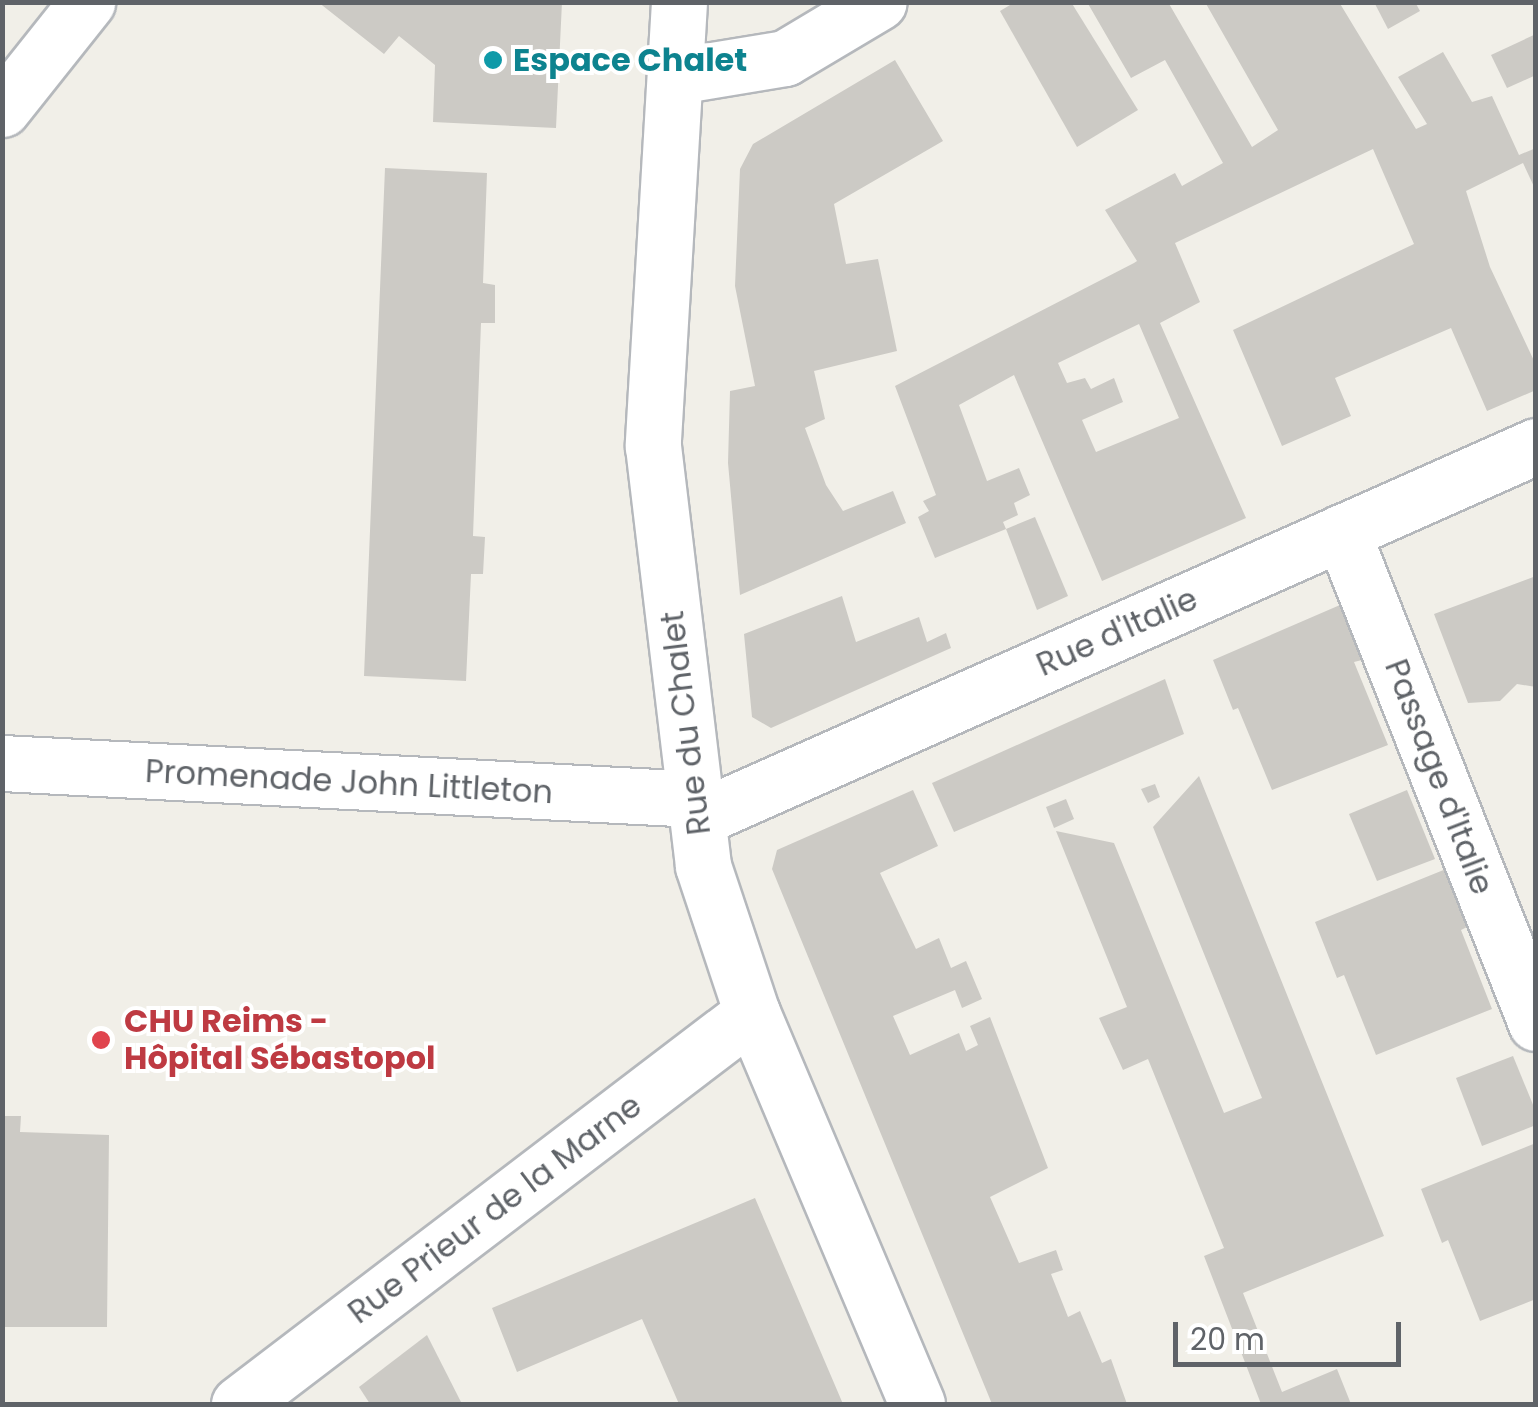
<!DOCTYPE html>
<meta charset="utf-8">
<style>
body{margin:0}
#map{position:relative;width:1538px;height:1407px;overflow:hidden;background:#f1efe8;font-family:Poppins,sans-serif}
div>[style]{position:absolute}
[style*='--x']{left:calc(var(--x)*1px);top:calc(var(--y)*1px);width:calc(var(--w)*1px);rotate:calc(var(--a)*1deg)}
.building>*{inset:0;background:#cccac5}
.roads{filter:drop-shadow(2px 0 #b5b8bc) drop-shadow(-2px 0 #b5b8bc) drop-shadow(0 2px #b5b8bc) drop-shadow(0 -2px #b5b8bc)}
.minor>*{height:55px;margin:-27.5px;padding:0 27.5px;transform-origin:27.5px;border-radius:27.5px;background:#fff}
.dots>*{width:28px;height:28px;translate:-50% -50%;box-sizing:border-box;border:5px solid #fff;border-radius:50%}
span{translate:-50% -50%;white-space:nowrap;text-align:center;line-height:1.15;-webkit-text-stroke:8px #fff;paint-order:stroke}
.culture-label{font-size:32px;color:#0d838f;font-weight:700}
.left{translate:0 -50%;text-align:left}
.street-label{font-size:32px;color:#5f6368}
.health-label{font-size:32px;color:#be3a42;font-weight:700}
.frame{position:absolute;inset:0;border:5px solid #5f6368;pointer-events:none}
.scale{position:absolute;left:1173px;top:1322px;width:228px;height:45px;box-sizing:border-box;border:5px solid #5f6368;border-top:0;padding-left:12px;font-size:30px;line-height:35px;white-space:nowrap;color:#5f6368;-webkit-text-stroke:8px #fff;paint-order:stroke}
</style>
<div id="map">
<div class="building">
<i style="clip-path:polygon(318px 2px,562px 2px,556px 128px,433px 122px,435px 65px,399px 36px,384px 54px)"></i>
<i style="clip-path:polygon(1015px 2px,1071px 2px,1138px 110px,1077px 147px,1000px 11px)"></i>
<i style="clip-path:polygon(evenodd,1087px 2px,1168px 2px,1252px 147px,1278px 130px,1205px 2px,1339px 2px,1416px 129px,1427px 124px,1398px 77px,1443px 52px,1472px 102px,1492px 96px,1519px 155px,1536px 148px,1536px 191px,1523px 163px,1466px 191px,1490px 267px,1536px 365px,1536px 390px,1487px 411px,1451px 328px,1335px 378px,1351px 416px,1282px 446px,1233px 330px,1414px 244px,1373px 149px,1175px 243px,1200px 302px,1160px 323px,1246px 518px,1102px 581px,1014px 375px,959px 405px,987px 481px,1019px 468px,1030px 495px,1014px 503px,1018px 515px,1003px 522px,1006px 529px,935px 558px,918px 517px,929px 511px,923px 501px,936px 495px,895px 386px,1134px 263px,1137px 261px,1105px 210px,1175px 173px,1182px 186px,1223px 163px,1165px 60px,1131px 78px,1087px 2px,1139px 324px,1179px 418px,1096px 452px,1082px 420px,1123px 402px,1114px 378px,1091px 389px,1085px 378px,1067px 383px,1058px 363px,1139px 324px)"></i>
<i style="clip-path:polygon(1374px 2px,1415px 2px,1420px 11px,1388px 29px)"></i>
<i style="clip-path:polygon(1536px 34px,1536px 75px,1507px 88px,1491px 55px)"></i>
<i style="clip-path:polygon(895px 60px,943px 141px,834px 204px,846px 264px,878px 259px,897px 351px,814px 371px,825px 419px,805px 428px,826px 485px,843px 511px,893px 491px,906px 523px,740px 595px,728px 463px,730px 391px,755px 386px,735px 286px,740px 169px,753px 144px)"></i>
<i style="clip-path:polygon(385px 168px,487px 173px,483px 283px,495px 285px,495px 323px,481px 323px,473px 536px,485px 537px,483px 574px,471px 574px,466px 681px,364px 676px)"></i>
<i style="clip-path:polygon(1035px 517px,1068px 596px,1037px 610px,1006px 529px)"></i>
<i style="clip-path:polygon(1536px 576px,1536px 687px,1517px 684px,1500px 701px,1468px 703px,1434px 614px)"></i>
<i style="clip-path:polygon(842px 596px,856px 642px,919px 617px,927px 642px,946px 633px,951px 648px,771px 728px,752px 717px,744px 634px)"></i>
<i style="clip-path:polygon(1340px 605px,1362px 660px,1354px 662px,1388px 745px,1272px 790px,1238px 708px,1233px 710px,1213px 660px)"></i>
<i style="clip-path:polygon(1165px 679px,1184px 734px,954px 832px,932px 783px)"></i>
<i style="clip-path:polygon(1199px 776px,1384px 1236px,1243px 1293px,1282px 1392px,1337px 1369px,1351px 1404px,1261px 1404px,1204px 1256px,1224px 1248px,1148px 1059px,1123px 1070px,1099px 1018px,1127px 1007px,1056px 831px,1114px 843px,1224px 1113px,1262px 1098px,1153px 827px)"></i>
<i style="clip-path:polygon(1155px 784px,1160px 797px,1148px 803px,1141px 789px)"></i>
<i style="clip-path:polygon(913px 790px,938px 846px,880px 873px,916px 949px,939px 938px,951px 968px,966px 961px,982px 999px,962px 1008px,955px 990px,893px 1016px,910px 1055px,959px 1033px,966px 1051px,978px 1045px,970px 1026px,990px 1017px,1048px 1168px,990px 1197px,1019px 1263px,1056px 1250px,1063px 1270px,1051px 1274px,1068px 1317px,1080px 1311px,1102px 1363px,1111px 1359px,1127px 1404px,992px 1404px,772px 869px,777px 850px)"></i>
<i style="clip-path:polygon(1407px 790px,1435px 859px,1377px 881px,1349px 814px)"></i>
<i style="clip-path:polygon(1066px 799px,1074px 819px,1054px 828px,1046px 807px)"></i>
<i style="clip-path:polygon(1446px 869px,1469px 926px,1461px 930px,1492px 1009px,1376px 1055px,1344px 975px,1337px 978px,1315px 922px)"></i>
<i style="clip-path:polygon(1513px 1056px,1536px 1112px,1536px 1125px,1482px 1146px,1456px 1078px)"></i>
<i style="clip-path:polygon(2px 1116px,21px 1116px,20px 1132px,109px 1135px,107px 1327px,2px 1327px)"></i>
<i style="clip-path:polygon(1536px 1143px,1536px 1299px,1480px 1321px,1448px 1240px,1442px 1243px,1421px 1189px)"></i>
<i style="clip-path:polygon(755px 1198px,843px 1404px,679px 1404px,642px 1319px,517px 1372px,492px 1308px)"></i>
<i style="clip-path:polygon(427px 1335px,462px 1404px,370px 1404px,359px 1387px)"></i>
</div>
<div class="roads">
<div class="minor">
<i style="--x:679;--y:2;--w:445;--a:93.4"></i>
<i style="--x:653;--y:446;--w:423;--a:83.2"></i>
<i style="--x:703;--y:866;--w:155;--a:71.6"></i>
<i style="--x:752;--y:1013;--w:424;--a:67.1"></i>
<i style="--x:676;--y:76;--w:110;--a:-9.4"></i>
<i style="--x:785;--y:58;--w:109;--a:-30.8"></i>
<i style="--x:2;--y:109;--w:137;--a:-51.5"></i>
<i style="--x:1342;--y:532;--w:528;--a:68.44"></i>
<i style="--x:2;--y:763;--w:695;--a:2.97"></i>
<i style="--x:699;--y:818;--w:916;--a:-23.96"></i>
<i style="--x:239;--y:1404;--w:645;--a:-37.31"></i>
</div>
</div>
<div class="dots">
<i style="left:493px;top:60px;background:#0f9aa8"></i>
<i style="left:101px;top:1040px;background:#e0444e"></i>
</div>
<div class="culture-label">
<span class="left" style="left:513px;top:60px">Espace Chalet</span>
</div>
<div class="street-label">
<span style="left:1117px;top:632px;rotate:-24deg">Rue d'Italie</span>
<span style="left:686px;top:723px;rotate:-97deg">Rue du Chalet</span>
<span style="left:1439px;top:777px;rotate:69deg">Passage d'Italie</span>
<span style="left:349px;top:782px;rotate:3deg">Promenade John Littleton</span>
<span style="left:495px;top:1209px;rotate:-37deg">Rue Prieur de la Marne</span>
</div>
<div class="health-label">
<span class="left" style="left:124px;top:1040px">CHU Reims -<br>Hôpital Sébastopol</span>
</div>
<div class="frame"></div>
<div class="scale">20 m</div>
</div>
